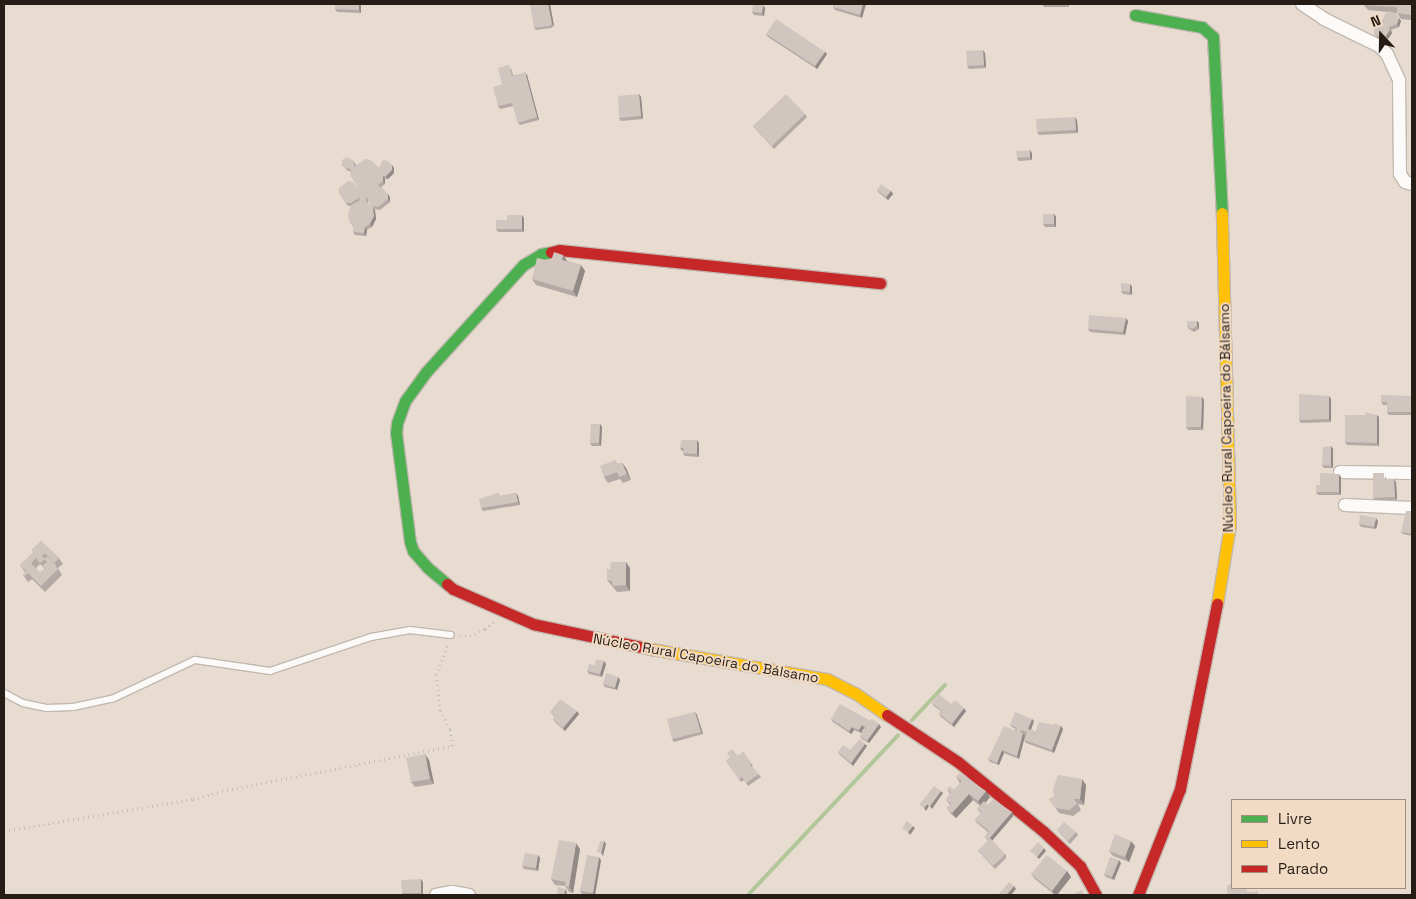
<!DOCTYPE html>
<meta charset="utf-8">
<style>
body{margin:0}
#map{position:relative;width:1416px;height:899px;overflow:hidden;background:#e8dbd0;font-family:"Space Grotesk",sans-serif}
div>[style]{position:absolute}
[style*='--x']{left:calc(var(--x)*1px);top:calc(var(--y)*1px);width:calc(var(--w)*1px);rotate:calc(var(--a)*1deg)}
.stream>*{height:4px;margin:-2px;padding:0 2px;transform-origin:2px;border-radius:2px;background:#b2c799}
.path>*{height:2.5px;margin-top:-1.25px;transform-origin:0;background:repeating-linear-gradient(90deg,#c4bfbc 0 1px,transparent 0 5px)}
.roads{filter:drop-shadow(1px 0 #c2b8af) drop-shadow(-1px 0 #c2b8af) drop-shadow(0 1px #c2b8af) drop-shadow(0 -1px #c2b8af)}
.lane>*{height:6px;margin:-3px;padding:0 3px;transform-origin:3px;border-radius:3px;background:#fcfaf8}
.street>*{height:12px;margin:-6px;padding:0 6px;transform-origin:6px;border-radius:6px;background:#fcfaf8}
.fast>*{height:11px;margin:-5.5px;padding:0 5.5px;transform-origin:5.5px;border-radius:5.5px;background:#4caf50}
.slow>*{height:11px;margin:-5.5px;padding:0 5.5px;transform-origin:5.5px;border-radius:5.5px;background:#ffc107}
.jam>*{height:11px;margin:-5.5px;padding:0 5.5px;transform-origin:5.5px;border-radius:5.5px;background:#c62828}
.wall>*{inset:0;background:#b4a9a4}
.shaded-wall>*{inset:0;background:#928a86}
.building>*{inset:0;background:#d1c5bf}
span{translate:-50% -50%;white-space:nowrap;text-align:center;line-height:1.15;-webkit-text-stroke:4px #f2dbc5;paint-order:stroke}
.street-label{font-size:14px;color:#261d16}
.frame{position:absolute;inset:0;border:5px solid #261d16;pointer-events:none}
.legend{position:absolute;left:1231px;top:799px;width:175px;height:90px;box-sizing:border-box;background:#f2dbc5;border:1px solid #a08f7f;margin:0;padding:6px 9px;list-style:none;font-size:15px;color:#261d16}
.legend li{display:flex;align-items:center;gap:10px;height:25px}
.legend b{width:25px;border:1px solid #a08f7f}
.north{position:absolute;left:1356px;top:10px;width:50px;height:50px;-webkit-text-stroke:4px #f2dbc5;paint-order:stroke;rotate:339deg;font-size:14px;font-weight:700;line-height:20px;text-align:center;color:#261d16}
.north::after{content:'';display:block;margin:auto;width:18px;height:22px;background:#261d16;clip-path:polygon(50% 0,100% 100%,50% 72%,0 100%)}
</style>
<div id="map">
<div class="stream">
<i style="--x:912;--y:720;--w:48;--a:-46.7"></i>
<i style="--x:748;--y:895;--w:219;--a:-46.8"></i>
</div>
<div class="path">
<i style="--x:460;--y:636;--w:10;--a:0"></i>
<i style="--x:470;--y:636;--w:17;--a:-25"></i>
<i style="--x:485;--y:629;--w:11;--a:-41"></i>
<i style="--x:4;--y:831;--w:192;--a:-9.6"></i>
<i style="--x:193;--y:799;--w:30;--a:-15"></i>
<i style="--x:222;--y:791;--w:234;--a:-11.1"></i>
<i style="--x:452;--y:746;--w:17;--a:-97"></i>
<i style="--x:450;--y:729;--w:21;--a:-119"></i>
<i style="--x:440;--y:711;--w:36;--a:-96"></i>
<i style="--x:436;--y:675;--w:33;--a:-69"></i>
</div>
<div class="roads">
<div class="lane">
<i style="--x:4;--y:693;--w:21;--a:28"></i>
<i style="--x:23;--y:703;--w:24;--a:12"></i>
<i style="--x:46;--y:708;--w:27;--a:-2"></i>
<i style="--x:73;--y:707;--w:40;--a:-12"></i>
<i style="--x:112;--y:699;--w:92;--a:-25.2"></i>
<i style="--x:195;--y:660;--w:76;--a:8.3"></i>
<i style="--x:270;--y:671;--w:107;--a:-18.6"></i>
<i style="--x:371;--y:637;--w:40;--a:-10"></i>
<i style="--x:410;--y:630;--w:41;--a:7"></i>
</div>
<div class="street">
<i style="--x:1302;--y:4;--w:27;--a:34"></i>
<i style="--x:1324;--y:19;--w:61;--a:26.1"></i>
<i style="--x:1379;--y:46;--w:11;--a:45"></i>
<i style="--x:1387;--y:54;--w:29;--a:65"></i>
<i style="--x:1399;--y:80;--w:94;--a:89.4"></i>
<i style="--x:1400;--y:174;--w:9;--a:58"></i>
<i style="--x:1405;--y:182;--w:7;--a:16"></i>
<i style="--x:1340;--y:472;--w:72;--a:0.8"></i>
<i style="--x:1345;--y:505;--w:67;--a:2.6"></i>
<i style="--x:436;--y:895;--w:16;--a:-11"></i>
<i style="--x:452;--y:892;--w:17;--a:10"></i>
</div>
<div class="fast">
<i style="--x:1135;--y:15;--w:68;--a:10.2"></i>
<i style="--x:1202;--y:27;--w:15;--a:42"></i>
<i style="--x:1213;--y:37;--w:176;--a:87.1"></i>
<i style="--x:447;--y:584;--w:26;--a:-140"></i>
<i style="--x:427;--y:567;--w:21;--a:-131"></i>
<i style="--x:413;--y:551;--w:9;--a:-108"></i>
<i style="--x:410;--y:542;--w:110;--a:-97.3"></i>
<i style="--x:396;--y:433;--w:10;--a:-84"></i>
<i style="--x:397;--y:423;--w:23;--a:-70"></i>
<i style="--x:405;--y:401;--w:36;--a:-54"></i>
<i style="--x:426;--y:372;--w:144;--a:-47.8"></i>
<i style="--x:523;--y:265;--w:21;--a:-31"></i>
<i style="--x:541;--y:254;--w:10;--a:-11"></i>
</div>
<div class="slow">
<i style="--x:1217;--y:604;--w:80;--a:-80.7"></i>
<i style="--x:1230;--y:525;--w:312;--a:-91.5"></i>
<i style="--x:651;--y:649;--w:179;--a:9.7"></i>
<i style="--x:827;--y:679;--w:31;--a:27"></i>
<i style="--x:855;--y:693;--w:39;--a:35"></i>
</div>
<div class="jam">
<i style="--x:551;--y:252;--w:9;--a:-13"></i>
<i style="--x:560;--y:250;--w:322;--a:5.9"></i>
<i style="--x:447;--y:584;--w:8;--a:40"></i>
<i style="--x:453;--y:589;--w:87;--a:23.6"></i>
<i style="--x:533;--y:624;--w:121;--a:12"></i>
<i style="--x:887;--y:715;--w:85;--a:33.5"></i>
<i style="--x:958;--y:762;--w:109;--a:39.1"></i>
<i style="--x:1043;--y:831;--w:51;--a:43.4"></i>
<i style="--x:1080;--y:866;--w:33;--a:61"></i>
<i style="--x:1138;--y:895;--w:114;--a:-68.4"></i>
<i style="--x:1180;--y:789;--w:189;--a:-78.7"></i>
</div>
</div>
<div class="wall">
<i style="clip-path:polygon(361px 4px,361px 13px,337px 12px,335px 9px)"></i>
<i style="clip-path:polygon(550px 4px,554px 26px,551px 28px,536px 30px,534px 28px)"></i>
<i style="clip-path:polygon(834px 4px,866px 4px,862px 18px,835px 10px,833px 7px)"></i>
<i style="clip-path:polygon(1042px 4px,1069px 4px,1069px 7px,1044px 7px)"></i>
<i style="clip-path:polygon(1412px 4px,1412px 20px,1401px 19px,1397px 13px,1395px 13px,1401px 21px,1399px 27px,1391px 30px,1392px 33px,1388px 39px,1381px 40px,1376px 36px,1374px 33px,1388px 12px,1368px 10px,1364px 5px)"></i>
<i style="clip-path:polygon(765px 8px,764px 16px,754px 15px,752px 12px)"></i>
<i style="clip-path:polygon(766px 34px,825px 52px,827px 54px,817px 69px,768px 37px)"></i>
<i style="clip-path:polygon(985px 53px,986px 68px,969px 69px,967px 66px)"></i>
<i style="clip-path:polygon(511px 68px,513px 75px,527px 75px,539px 120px,520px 125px,518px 123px,513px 106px,500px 109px,498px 106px,502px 84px)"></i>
<i style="clip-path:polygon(639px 94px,641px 97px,643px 119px,621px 121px,619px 118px)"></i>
<i style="clip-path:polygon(805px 114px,807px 117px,774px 149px,753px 126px)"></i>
<i style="clip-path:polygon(1077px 120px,1078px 133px,1039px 135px,1037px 132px)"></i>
<i style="clip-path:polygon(1032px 153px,1032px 160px,1019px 161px,1017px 158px)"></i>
<i style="clip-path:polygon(354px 161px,356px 165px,379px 168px,394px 168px,394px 173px,388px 179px,385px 179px,385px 184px,381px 187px,390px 197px,390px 202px,380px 210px,375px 209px,368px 200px,368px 203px,375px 210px,376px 219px,372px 227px,367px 230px,366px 236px,355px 235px,353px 232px,354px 227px,349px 221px,351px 206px,348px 206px,339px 193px,360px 191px,350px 171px,348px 171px,342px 165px)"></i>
<i style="clip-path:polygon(877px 190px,891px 191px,893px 194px,888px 200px,879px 193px)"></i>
<i style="clip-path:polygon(1054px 214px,1056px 217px,1056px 227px,1045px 227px,1043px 224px)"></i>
<i style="clip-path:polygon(524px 218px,524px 232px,498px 232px,496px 229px,507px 220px)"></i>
<i style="clip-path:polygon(563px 255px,567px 261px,581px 265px,585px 271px,577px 297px,536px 285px,532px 279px,551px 261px)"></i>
<i style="clip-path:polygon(1130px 284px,1132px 287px,1132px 295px,1123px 294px,1121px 291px)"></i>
<i style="clip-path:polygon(1128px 321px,1125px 335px,1090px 332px,1088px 329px)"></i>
<i style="clip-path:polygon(1199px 323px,1199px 329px,1194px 332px,1189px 329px,1187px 326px)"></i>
<i style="clip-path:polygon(1329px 396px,1331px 399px,1331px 422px,1301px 423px,1299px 420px)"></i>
<i style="clip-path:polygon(1412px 396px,1412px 415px,1389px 415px,1387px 412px,1387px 405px,1383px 405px,1381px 402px)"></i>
<i style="clip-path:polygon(1202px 397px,1204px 400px,1203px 430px,1188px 430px,1186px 427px)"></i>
<i style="clip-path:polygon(1379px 417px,1379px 446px,1347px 445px,1345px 442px)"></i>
<i style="clip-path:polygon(600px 424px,602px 427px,601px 446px,592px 446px,590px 443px)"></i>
<i style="clip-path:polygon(699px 443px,699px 457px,685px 456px,683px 453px,684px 451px,682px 451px,680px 448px)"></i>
<i style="clip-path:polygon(1331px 446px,1333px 449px,1333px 468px,1324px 468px,1322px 465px)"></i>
<i style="clip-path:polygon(615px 460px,617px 464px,622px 463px,626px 468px,631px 480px,623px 483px,620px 479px,608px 483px,604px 477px)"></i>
<i style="clip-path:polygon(1386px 476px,1386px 479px,1396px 482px,1397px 500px,1375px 500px,1373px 498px)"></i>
<i style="clip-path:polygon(1341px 477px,1341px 495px,1318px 495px,1316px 492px,1320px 485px)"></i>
<i style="clip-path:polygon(516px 493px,518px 496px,520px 505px,483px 511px,481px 508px,501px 496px)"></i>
<i style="clip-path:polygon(1412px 511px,1412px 536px,1403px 534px,1401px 532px)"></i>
<i style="clip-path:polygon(1378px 521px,1376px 529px,1361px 527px,1359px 524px)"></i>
<i style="clip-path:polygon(evenodd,41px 541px,59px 558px,63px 564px,58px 568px,62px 575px,45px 592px,32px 579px,28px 582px,23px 575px,25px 572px,20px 565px,33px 553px,41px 541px,40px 564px,45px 569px,40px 573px,36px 568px,40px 564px)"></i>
<i style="clip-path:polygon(630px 568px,630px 591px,617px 592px,607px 580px)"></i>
<i style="clip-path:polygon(604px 661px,606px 664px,602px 677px,589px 674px,587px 671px,595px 665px)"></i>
<i style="clip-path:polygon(618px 677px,620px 680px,617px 690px,605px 687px,603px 684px)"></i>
<i style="clip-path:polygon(932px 703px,951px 704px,966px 711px,954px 727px,941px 717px,939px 714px,941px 711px,934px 706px)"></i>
<i style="clip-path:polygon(550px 712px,579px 714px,565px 731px,555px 722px,553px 719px,555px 717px)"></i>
<i style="clip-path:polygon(695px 712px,697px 715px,703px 734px,674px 742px,672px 739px)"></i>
<i style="clip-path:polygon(831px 719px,881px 727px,869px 743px,862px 739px,860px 736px,865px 729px,864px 728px,861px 733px,854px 730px,851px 734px,833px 722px)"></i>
<i style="clip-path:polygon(1034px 721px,1031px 730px,1034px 731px,1035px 733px,1054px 725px,1061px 726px,1063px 729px,1054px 753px,1026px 743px,1024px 740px,1019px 759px,1004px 753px,999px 765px,990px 762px,988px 759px,1016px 729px,1012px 727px,1010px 725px)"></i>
<i style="clip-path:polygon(865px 744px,867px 746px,853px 766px,840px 755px,838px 752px,850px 750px)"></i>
<i style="clip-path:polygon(743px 752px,753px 766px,752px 767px,761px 777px,748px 786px,744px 780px,741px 782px,726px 761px,738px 756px)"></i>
<i style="clip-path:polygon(429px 760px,434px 784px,415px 787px,411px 782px)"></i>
<i style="clip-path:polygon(956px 777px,990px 797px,985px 803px,988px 805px,1012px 812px,1014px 815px,992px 841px,1006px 855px,1006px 858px,995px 869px,978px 851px,988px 841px,985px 837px,988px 832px,977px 823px,975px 820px,981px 813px,977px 809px,980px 806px,973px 800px,956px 818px,951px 814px,947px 808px,950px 805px,946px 800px,950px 794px,947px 789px,954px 790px,960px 783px)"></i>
<i style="clip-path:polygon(1086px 785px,1084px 805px,1078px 804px,1081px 810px,1073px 816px,1059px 813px,1049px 799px)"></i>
<i style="clip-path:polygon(1057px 830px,1076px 832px,1078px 835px,1070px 844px)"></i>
<i style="clip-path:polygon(1135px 846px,1129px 862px,1113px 856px,1109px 851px)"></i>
<i style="clip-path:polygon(580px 849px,573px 893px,569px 892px,565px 886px,555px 885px,551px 879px)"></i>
<i style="clip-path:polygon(538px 855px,540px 858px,538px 871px,524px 869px,522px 866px)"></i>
<i style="clip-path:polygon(601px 860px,595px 895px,582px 894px,580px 891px)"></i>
<i style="clip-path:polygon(1121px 863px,1114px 880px,1106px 877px,1104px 874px)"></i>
<i style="clip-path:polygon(1067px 871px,1071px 877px,1057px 895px,1055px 895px,1035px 879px,1031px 874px)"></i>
<i style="clip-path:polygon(423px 882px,423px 895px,403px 895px,402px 893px)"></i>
</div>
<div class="shaded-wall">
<i style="clip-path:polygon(359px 4px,361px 4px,361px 13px,359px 10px)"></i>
<i style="clip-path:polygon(548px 4px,550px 4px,554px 26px,552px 24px)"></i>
<i style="clip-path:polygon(863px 4px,866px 4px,862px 18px,860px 15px)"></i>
<i style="clip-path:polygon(763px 5px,765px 8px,764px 16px,762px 13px)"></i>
<i style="clip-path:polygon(1399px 18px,1401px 21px,1399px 27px,1397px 24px)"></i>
<i style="clip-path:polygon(1389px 27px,1392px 33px,1388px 39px,1386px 36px)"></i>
<i style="clip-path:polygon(983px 50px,985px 53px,986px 68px,984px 65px)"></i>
<i style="clip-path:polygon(825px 52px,827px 54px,817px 69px,815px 66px)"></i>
<i style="clip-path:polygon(525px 72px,527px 75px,539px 120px,537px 117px)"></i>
<i style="clip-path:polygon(639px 94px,641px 97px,643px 119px,641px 116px)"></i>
<i style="clip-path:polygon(1075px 117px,1077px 120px,1078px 133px,1076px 130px)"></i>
<i style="clip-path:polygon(1030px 150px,1032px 153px,1032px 160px,1030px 157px)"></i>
<i style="clip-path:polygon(392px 165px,394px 168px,394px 173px,388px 179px,386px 176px)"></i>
<i style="clip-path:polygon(383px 176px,385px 179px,385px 184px,383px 181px)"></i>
<i style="clip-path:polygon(891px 191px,893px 194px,888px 200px,886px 197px)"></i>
<i style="clip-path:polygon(388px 194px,390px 197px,390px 202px,388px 199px)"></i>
<i style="clip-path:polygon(373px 207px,375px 210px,376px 219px,372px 227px,370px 224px)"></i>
<i style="clip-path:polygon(1054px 214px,1056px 217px,1056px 227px,1054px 224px)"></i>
<i style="clip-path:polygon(522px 215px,524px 218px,524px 232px,522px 229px)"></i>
<i style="clip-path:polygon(365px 227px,367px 230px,366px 236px,364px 233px)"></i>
<i style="clip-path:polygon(563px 255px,567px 261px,566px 266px,562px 260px)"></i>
<i style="clip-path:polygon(581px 265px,585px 271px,577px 297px,573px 291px)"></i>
<i style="clip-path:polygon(1130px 284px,1132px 287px,1132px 295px,1130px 292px)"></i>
<i style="clip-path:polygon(1126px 318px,1128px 321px,1125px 335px,1123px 332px)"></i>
<i style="clip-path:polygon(1197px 321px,1199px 323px,1199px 329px,1197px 326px)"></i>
<i style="clip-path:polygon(1329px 396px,1331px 399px,1331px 422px,1329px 419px)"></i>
<i style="clip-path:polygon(1202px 397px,1204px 400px,1203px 430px,1201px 427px)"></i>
<i style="clip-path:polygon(1377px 415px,1379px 417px,1379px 446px,1377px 443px)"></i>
<i style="clip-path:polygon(600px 424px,602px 427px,601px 446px,599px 443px)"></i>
<i style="clip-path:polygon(697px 440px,699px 443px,699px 457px,697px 454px)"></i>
<i style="clip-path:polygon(1331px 446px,1333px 449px,1333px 468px,1331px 466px)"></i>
<i style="clip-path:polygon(622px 463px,626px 468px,631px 480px,627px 474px)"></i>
<i style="clip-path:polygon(1339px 474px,1341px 477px,1341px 495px,1339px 492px)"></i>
<i style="clip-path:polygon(1394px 479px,1396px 482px,1397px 500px,1395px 497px)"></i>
<i style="clip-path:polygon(516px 493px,518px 496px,520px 505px,518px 502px)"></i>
<i style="clip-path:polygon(1376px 518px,1378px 521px,1376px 529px,1374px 527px)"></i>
<i style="clip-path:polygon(626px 562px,630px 568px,630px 591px,626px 585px)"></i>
<i style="clip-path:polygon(604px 661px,606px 664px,602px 677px,600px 674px)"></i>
<i style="clip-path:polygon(618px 677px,620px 680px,617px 690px,615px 688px)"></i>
<i style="clip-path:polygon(964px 708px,966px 711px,954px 727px,952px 724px)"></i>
<i style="clip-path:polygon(577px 711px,579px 714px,565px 731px,563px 728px)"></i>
<i style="clip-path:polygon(695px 712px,697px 715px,703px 734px,701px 732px)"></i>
<i style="clip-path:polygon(1032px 719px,1034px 721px,1030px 732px,1028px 729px)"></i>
<i style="clip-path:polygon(879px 724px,881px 727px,869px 743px,867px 741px)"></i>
<i style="clip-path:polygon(862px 725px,864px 728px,861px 733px,859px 730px)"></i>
<i style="clip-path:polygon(1061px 726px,1063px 729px,1054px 753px,1052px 750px)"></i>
<i style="clip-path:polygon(852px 727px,854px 730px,851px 734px,849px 731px)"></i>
<i style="clip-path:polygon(1023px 733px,1025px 736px,1019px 759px,1017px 756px)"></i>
<i style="clip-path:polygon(865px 744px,867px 746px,853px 766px,851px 763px)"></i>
<i style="clip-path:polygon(1002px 750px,1004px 753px,999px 765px,997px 763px)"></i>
<i style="clip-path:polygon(425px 754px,429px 760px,434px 784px,430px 779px)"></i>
<i style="clip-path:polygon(1082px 779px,1086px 785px,1084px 805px,1080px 799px)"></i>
<i style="clip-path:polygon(941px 791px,943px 793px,932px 809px,930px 806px)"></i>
<i style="clip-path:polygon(986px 791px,990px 797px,982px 807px,978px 801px)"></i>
<i style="clip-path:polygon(969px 794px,973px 800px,956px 818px,952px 813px)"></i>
<i style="clip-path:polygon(927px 804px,929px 806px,926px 811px,924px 808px)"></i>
<i style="clip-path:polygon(1012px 812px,1014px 815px,990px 843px,988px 840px)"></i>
<i style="clip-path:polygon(913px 826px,915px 828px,910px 835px,908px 832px)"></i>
<i style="clip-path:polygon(604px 841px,606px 844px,603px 856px,601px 853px)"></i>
<i style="clip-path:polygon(1131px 841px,1135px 846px,1129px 862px,1125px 857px)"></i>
<i style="clip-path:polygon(576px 843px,580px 849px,573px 893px,569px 887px)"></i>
<i style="clip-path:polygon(1044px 848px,1046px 851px,1039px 859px,1037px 857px)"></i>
<i style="clip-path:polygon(538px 855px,540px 858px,538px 871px,536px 868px)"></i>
<i style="clip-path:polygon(599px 857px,601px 860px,595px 895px,594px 895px,593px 893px)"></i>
<i style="clip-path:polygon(1119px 860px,1121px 863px,1114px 880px,1112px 877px)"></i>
<i style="clip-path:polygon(1067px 871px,1071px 877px,1057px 895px,1055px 895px,1052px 891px)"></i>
<i style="clip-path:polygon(421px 879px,423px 882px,423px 895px,421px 893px)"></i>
<i style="clip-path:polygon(1014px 886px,1016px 889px,1011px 895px,1006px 895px)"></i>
<i style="clip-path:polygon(565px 889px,567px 892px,566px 895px,564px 895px)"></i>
</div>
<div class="building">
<i style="clip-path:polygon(335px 4px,359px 4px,359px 10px,335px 9px)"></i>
<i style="clip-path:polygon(530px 4px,548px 4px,552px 24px,549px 26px,534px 28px)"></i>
<i style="clip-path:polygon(753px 4px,763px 5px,762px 13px,752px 12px)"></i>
<i style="clip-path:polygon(834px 4px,863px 4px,860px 15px,833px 7px)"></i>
<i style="clip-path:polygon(1364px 4px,1412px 4px,1411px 15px,1397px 13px,1397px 7px,1364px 5px)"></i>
<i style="clip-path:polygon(1389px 11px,1395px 13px,1399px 18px,1397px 24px,1389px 27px,1390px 30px,1386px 36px,1379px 37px,1374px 33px,1374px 27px,1377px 22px,1383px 21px,1384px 15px)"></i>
<i style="clip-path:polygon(776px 19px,825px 52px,815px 66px,766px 34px)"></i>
<i style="clip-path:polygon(983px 50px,984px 65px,967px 66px,966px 51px)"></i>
<i style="clip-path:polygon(509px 65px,512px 76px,525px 72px,537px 117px,518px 123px,512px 103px,498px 106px,493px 87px,502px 84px,498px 68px)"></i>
<i style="clip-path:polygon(639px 94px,641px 116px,619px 118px,618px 96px)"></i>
<i style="clip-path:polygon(786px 94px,805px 114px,772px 146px,753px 126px)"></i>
<i style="clip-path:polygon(1075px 117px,1076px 130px,1037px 132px,1036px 119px)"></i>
<i style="clip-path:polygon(1030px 150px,1030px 157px,1017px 158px,1016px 151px)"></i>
<i style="clip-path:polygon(347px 157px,354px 161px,354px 167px,365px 159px,371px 160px,379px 168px,383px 160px,388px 161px,392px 165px,392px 170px,386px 176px,383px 176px,383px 181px,378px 185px,388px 194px,388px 199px,378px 207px,373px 206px,366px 197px,366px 201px,373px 207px,374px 216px,370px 224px,365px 227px,364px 233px,353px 232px,354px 226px,349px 221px,348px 213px,351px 205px,359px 201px,360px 197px,351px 203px,346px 203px,339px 193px,339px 188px,348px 181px,353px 182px,360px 191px,350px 175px,351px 169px,346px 168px,342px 165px,342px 160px)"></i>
<i style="clip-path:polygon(881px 184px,891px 191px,886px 197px,877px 190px)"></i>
<i style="clip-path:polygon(1043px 214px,1054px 214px,1054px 224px,1043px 224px)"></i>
<i style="clip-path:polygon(507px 215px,522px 215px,522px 229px,496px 229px,496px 220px,507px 220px)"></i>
<i style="clip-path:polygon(554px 252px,563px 255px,562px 260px,581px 265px,573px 291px,532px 279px,537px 258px,551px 261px)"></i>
<i style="clip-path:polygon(1121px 283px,1130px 284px,1130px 292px,1121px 291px)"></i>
<i style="clip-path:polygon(1089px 315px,1126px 318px,1123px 332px,1088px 329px)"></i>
<i style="clip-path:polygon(1187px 321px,1197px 321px,1197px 326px,1192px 329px,1187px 326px)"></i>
<i style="clip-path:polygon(1299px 394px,1329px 396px,1329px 419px,1299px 420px)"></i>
<i style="clip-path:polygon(1381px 395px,1412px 396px,1412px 412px,1387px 412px,1387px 402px,1381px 402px)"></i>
<i style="clip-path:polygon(1186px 396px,1202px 397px,1201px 427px,1186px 427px)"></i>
<i style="clip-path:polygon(1365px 412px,1377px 415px,1377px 443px,1345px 442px,1345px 415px,1365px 415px)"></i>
<i style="clip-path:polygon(591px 424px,600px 424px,599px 443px,590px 443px)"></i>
<i style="clip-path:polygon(681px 440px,697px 440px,697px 454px,683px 453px,684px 448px,680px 448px)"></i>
<i style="clip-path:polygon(1331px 446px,1331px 466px,1322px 465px,1323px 447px)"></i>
<i style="clip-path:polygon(615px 460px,616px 464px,622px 463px,627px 474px,619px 477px,617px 472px,604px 477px,600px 466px)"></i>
<i style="clip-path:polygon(1320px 473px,1339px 474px,1339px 492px,1316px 492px,1316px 485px,1320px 485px)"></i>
<i style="clip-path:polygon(1373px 473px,1384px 473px,1384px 479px,1394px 479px,1395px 497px,1373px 498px)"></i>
<i style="clip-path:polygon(498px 493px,501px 496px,516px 493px,518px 502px,481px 508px,479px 499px)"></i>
<i style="clip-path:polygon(1406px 511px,1412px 511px,1412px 534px,1401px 532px)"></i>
<i style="clip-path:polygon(1360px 515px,1376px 518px,1374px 527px,1359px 524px)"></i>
<i style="clip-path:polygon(41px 541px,59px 558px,54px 563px,45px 553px,42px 556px,45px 559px,40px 563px,36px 558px,31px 563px,40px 573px,53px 563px,58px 569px,41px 586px,28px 573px,24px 577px,23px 575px,26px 571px,20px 565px,33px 552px,31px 550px)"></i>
<i style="clip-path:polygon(47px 556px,56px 565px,55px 566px,53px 563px,46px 569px,42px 566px,47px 562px,44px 559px)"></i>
<i style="clip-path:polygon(611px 562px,626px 562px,626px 585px,613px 586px,612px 581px,607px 580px,607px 569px,610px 569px)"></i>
<i style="clip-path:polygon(596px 659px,604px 661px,600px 674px,587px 671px,589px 664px,595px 665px)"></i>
<i style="clip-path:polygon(606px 673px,618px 677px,615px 688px,603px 684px)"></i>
<i style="clip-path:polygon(939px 694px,951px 704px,955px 700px,964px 708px,952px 724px,939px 714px,942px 711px,932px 703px)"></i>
<i style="clip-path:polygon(560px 699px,577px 711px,563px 728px,553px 719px,555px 716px,550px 712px)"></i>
<i style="clip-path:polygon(840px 704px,869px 720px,872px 719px,879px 724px,867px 741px,860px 736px,866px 728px,862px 725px,859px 730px,852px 727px,849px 731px,831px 719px)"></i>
<i style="clip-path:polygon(695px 712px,701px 732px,672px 739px,667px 719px)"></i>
<i style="clip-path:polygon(1015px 712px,1032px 719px,1028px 729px,1034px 731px,1034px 735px,1039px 722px,1054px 725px,1055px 723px,1061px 726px,1052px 750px,1024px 740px,1027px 732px,1021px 730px,1020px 732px,1023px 733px,1017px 756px,1002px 750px,997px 763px,988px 759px,1004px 726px,1016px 731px,1017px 728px,1010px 725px)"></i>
<i style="clip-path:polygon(860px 739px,865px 744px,851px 763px,838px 752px,843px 745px,850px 750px)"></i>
<i style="clip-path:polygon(732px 749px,738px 756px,743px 752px,751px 763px,750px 765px,759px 774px,746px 783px,742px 777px,739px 779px,726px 761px,730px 757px,727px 753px)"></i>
<i style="clip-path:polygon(425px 754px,430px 779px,411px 782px,406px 758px)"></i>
<i style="clip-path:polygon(959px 773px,986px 791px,978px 801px,969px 794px,952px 813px,947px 808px,951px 804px,946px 800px,951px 792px,947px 789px,950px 786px,954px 790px,962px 781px,956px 777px)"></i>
<i style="clip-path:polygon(1058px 775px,1082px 779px,1080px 799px,1074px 799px,1077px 804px,1069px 810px,1055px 808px,1049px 799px,1054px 796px,1053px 789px)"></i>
<i style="clip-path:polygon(934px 786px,941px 791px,930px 806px,927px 804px,924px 808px,919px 805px)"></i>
<i style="clip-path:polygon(993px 799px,1012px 812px,988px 840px,985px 837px,989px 831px,975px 820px,982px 812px,977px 809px,984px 801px,988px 805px)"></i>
<i style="clip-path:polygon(907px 821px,913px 826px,908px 832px,902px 828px)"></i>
<i style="clip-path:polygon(1064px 822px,1076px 832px,1068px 841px,1057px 830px)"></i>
<i style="clip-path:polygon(1115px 834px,1131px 841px,1125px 857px,1109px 851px)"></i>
<i style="clip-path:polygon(990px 838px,1004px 853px,1004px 856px,993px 866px,978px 851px)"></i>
<i style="clip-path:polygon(559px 840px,576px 843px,569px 887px,565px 886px,566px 882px,551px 879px)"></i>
<i style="clip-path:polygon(600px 841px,604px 841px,601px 853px,597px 852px)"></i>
<i style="clip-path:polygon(1038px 842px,1044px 848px,1037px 857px,1030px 851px)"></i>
<i style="clip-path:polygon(525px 853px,538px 855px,536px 868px,522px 866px)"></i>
<i style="clip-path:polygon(587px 855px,599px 857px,593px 893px,580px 891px)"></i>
<i style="clip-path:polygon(1047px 855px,1067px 871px,1052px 891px,1031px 874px)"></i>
<i style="clip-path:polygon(1110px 857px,1119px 860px,1112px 877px,1104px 874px)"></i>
<i style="clip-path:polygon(421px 879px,421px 893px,402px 893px,401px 880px)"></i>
<i style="clip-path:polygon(1009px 882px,1014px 886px,1006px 895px,998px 895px)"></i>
<i style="clip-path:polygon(1232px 884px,1232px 888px,1247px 888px,1247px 892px,1258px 891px,1258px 895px,1227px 895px,1227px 885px)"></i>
<i style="clip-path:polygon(558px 887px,565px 889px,564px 895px,557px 895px)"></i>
<i style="clip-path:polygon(1082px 890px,1084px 895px,1072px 895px)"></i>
</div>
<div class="street-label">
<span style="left:1226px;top:418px;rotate:-91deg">Núcleo Rural Capoeira do Bálsamo</span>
<span style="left:706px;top:658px;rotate:10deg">Núcleo Rural Capoeira do Bálsamo</span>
</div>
<div class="frame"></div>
<ul class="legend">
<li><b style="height:6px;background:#4caf50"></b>Livre</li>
<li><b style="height:6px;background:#ffc107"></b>Lento</li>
<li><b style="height:6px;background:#c62828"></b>Parado</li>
</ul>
<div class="north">N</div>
</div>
